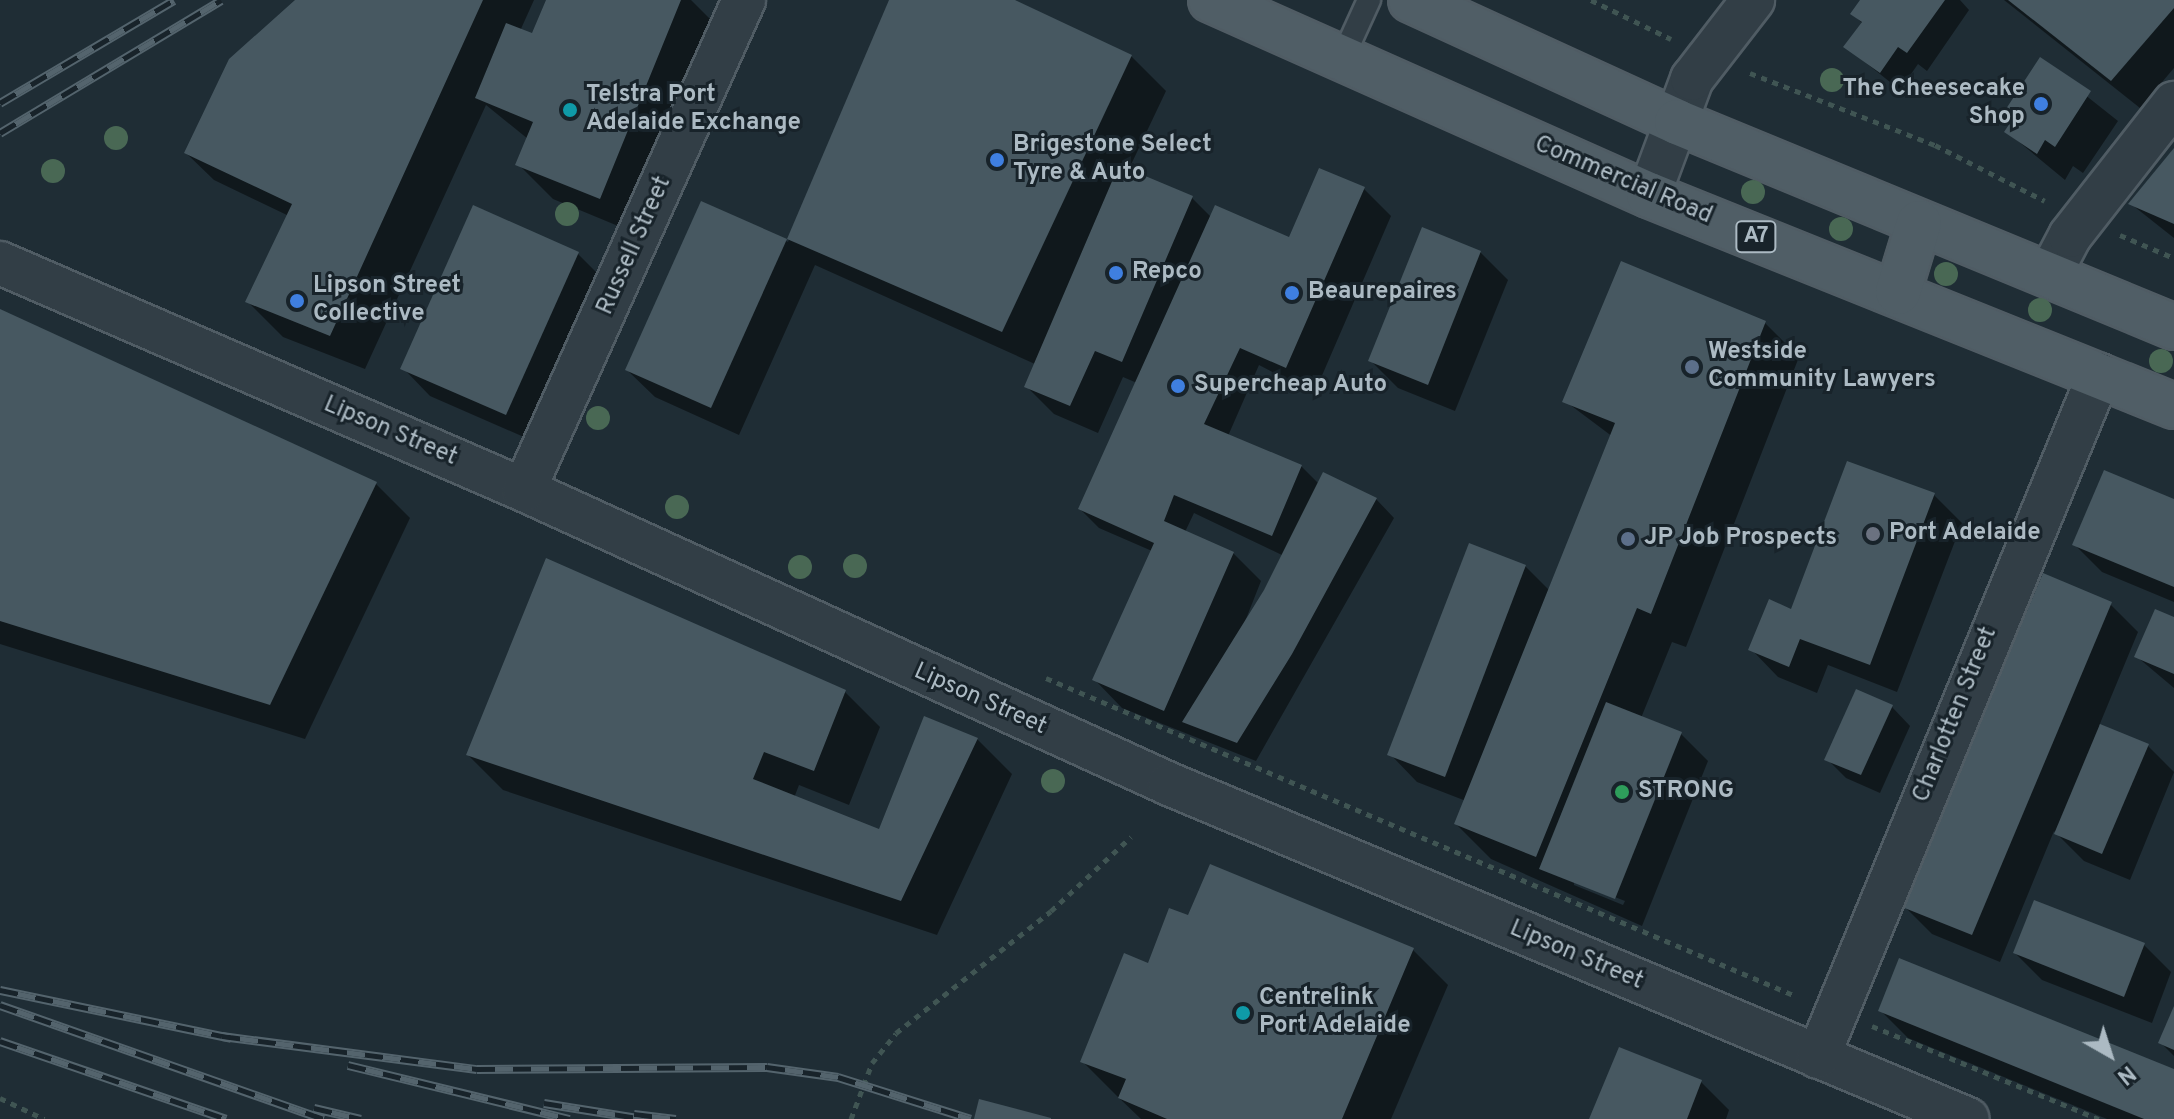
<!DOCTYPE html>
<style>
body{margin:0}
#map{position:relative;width:2174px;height:1119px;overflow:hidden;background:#1f2d35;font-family:Overpass,sans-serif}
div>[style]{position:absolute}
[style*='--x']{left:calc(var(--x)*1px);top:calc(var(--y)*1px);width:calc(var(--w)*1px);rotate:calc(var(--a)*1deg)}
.shadow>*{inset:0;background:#0007}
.building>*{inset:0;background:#475861}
.path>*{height:5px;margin-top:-2.5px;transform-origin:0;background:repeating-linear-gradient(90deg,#405553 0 6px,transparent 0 12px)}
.roads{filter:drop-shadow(2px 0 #505c64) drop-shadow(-2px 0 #505c64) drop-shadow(0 2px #505c64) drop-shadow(0 -2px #505c64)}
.service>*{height:22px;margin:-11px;padding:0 11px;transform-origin:11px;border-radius:11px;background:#323e46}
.minor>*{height:42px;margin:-21px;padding:0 21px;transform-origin:21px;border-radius:21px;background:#323e46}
.primary>*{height:44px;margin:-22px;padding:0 22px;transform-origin:22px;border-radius:22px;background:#505e66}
.rail>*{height:9px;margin-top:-4.5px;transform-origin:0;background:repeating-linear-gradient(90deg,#18232a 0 18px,#54646d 0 36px);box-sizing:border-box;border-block:2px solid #54646d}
.trees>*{width:24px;height:24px;margin:-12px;border-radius:50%;background:#496854}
.dots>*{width:22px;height:22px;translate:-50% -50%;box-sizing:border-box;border:4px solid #18232a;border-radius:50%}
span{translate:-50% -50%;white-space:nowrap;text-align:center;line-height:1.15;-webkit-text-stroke:6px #18232a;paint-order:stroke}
.shield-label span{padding:2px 6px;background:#18232a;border:2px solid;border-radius:6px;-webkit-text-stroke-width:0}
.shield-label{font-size:22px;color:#acbac3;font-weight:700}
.poi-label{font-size:24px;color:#acbac3;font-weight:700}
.right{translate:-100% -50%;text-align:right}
.left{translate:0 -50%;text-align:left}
.street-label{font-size:24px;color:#acbac3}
.north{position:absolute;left:2070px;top:1015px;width:80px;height:80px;-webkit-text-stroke:6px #18232a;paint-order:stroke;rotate:141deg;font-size:22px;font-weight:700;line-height:32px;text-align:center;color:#acbac3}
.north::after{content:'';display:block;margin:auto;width:28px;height:36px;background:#acbac3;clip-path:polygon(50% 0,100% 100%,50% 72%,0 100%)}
</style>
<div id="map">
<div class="shadow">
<i style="clip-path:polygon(305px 0,534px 0,520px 31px,533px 36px,548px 0,691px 0,719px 28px,635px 233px,553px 199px,518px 164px,528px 139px,486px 105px,365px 369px,283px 337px,248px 302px,289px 216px,214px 180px,186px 153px)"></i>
<i style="clip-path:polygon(evenodd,891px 0,1002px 0,1131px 56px,1166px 91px,1128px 171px,1192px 198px,1211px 217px,1290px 240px,1364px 189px,1391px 216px,1314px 394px,1259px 365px,1228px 436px,1301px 466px,1319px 484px,1376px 499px,1394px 518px,1256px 761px,1122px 708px,1095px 680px,1152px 551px,1099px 528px,1080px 509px,1137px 383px,1123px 377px,1098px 433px,1054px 414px,1026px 386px,1035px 364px,815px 265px,739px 435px,655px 397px,627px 370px,702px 203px,788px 242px,891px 0,1194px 513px,1284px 556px,1242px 629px,1261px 581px,1233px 553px,1185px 532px,1194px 513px)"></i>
<i style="clip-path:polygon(1862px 0,1960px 0,1969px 10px,1927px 71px,1918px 64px,1900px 90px,1846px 47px,1863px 24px,1853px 14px)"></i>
<i style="clip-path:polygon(2004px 0,2174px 0,2174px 68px,2140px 108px)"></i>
<i style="clip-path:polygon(2041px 60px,2118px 121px,2083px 173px,2073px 166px,2065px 180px,2007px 132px,2013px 123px,2005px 114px)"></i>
<i style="clip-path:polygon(2174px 151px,2174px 238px,2131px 204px)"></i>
<i style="clip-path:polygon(1480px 252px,1508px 280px,1455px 411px,1398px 388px,1370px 360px)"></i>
<i style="clip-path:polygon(577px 253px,605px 281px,533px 441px,430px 396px,403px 368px)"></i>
<i style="clip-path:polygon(0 311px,375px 483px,410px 518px,305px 739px,0 644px)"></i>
<i style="clip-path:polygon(evenodd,1764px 322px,1799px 357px,1686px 647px,1672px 642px,1641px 718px,1681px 734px,1708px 761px,1642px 926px,1491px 859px,1456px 824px,1466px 801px,1417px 782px,1390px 754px,1525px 566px,1550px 591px,1613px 437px,1565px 401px,1764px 322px,1574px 881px,1625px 901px,1623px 905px,1574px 885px,1574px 881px)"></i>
<i style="clip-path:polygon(1934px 495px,1962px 523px,1897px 692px,1828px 665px,1817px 693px,1778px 677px,1751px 649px)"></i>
<i style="clip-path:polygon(2174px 501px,2174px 602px,2102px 572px,2074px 544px)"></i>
<i style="clip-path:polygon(2110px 604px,2138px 632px,2099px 726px,2148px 746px,2174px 772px,2130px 880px,2084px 861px,2054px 831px,2000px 962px,1932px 934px,1905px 907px)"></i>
<i style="clip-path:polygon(2174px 619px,2174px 688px,2136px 656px)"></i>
<i style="clip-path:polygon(845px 692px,880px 727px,849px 805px,799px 785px,794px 798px,880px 832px,977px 739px,1012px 774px,937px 935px,503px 790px,468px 755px)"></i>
<i style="clip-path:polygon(1892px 707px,1910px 726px,1880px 793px,1846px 778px,1827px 759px)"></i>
<i style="clip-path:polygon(1189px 917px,1413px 950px,1448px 985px,1391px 1119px,1141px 1119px,1117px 1096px,1082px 1061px)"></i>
<i style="clip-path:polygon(2144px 945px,2171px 972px,2152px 1023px,2042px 980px,2015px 953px)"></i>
<i style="clip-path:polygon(1880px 1010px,2174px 1071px,2174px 1119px,2107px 1119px,1908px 1038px)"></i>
<i style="clip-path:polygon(2174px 1011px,2174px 1056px,2160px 1042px)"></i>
<i style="clip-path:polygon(1701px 1082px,1729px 1110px,1726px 1119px,1591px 1119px)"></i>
</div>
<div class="building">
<i style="clip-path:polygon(295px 0,483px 0,330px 336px,245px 302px,292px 204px,184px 153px,229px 59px)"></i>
<i style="clip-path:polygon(546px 0,681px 0,600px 199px,515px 165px,533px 122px,475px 98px,506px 23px,532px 33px)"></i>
<i style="clip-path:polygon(889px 0,1015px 0,1132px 55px,1002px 332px,787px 239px)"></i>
<i style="clip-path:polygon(1860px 0,1945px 0,1907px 53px,1898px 47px,1880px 73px,1843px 47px,1862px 22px,1850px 14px)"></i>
<i style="clip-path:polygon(2008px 0,2174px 0,2174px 8px,2111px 81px)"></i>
<i style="clip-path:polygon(2040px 57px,2091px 91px,2055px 147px,2045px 140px,2037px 154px,2004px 132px,2012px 120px,2002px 115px)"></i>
<i style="clip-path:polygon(2174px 148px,2174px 224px,2128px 204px)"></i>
<i style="clip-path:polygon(1119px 165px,1193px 196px,1122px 362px,1095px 351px,1070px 406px,1024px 387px)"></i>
<i style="clip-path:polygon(1319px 168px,1365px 187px,1286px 368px,1240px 348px,1204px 424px,1302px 465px,1272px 536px,1174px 495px,1164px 521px,1234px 552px,1164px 711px,1092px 680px,1154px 543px,1078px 509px,1215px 205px,1289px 237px)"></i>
<i style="clip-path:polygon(701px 201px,787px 239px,711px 408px,625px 370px)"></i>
<i style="clip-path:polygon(473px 205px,579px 252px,506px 415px,400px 369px)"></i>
<i style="clip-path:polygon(1422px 227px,1481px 251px,1428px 385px,1368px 361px)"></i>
<i style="clip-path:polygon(1621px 261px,1766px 321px,1651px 614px,1637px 608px,1536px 857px,1454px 824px,1615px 423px,1562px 402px)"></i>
<i style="clip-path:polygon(0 309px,377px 482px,270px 705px,0 621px)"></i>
<i style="clip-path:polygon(1847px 461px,1935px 493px,1870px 665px,1800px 639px,1789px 667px,1748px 650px,1769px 599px,1791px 609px)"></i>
<i style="clip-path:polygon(2104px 470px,2174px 499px,2174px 587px,2072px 545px)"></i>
<i style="clip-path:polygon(1323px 472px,1377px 498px,1292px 654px,1237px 743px,1182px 722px,1264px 590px)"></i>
<i style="clip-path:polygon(1469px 543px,1526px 565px,1445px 777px,1387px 755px)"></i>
<i style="clip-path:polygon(546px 558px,846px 690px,814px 771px,764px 752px,753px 779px,879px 829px,924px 716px,978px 738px,901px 901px,466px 755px)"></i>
<i style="clip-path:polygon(2043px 573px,2112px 602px,1972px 935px,1902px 907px)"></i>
<i style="clip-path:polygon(2155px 609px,2174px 617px,2174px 674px,2134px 657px)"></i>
<i style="clip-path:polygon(1856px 689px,1893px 705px,1861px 775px,1824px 760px)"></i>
<i style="clip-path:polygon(1606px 702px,1682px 732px,1615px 899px,1539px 869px)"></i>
<i style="clip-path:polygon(2100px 724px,2149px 744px,2102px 854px,2054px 834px)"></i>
<i style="clip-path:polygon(1210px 864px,1414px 948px,1342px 1119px,1167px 1119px,1118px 1098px,1126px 1079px,1080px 1062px,1124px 953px,1148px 963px,1169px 908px,1188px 915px)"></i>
<i style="clip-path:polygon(2034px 900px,2145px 943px,2124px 997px,2013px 953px)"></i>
<i style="clip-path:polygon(1899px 958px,2174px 1069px,2174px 1119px,2144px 1119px,1878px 1011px)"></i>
<i style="clip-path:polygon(2174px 1006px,2174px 1050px,2158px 1043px)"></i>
<i style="clip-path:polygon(1619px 1047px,1702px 1080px,1687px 1119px,1589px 1119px)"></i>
<i style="clip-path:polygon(979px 1099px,1051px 1118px,1051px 1119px,974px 1119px)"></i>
</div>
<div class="path">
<i style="--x:1591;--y:0;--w:89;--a:26"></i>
<i style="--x:1750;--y:73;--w:199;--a:21.3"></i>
<i style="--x:1935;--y:145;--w:123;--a:27"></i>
<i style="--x:2120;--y:235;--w:59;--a:23.1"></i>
<i style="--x:1046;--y:678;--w:815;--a:22.98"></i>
<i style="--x:1872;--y:1026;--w:245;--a:22.3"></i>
<i style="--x:0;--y:1098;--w:49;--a:25.5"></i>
<i style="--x:851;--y:1119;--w:60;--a:-69.4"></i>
<i style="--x:872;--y:1063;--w:38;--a:-51"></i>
<i style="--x:896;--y:1033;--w:197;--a:-38.2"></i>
<i style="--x:1051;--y:911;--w:109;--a:-42.8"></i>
</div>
<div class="roads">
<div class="service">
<i style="--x:1343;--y:57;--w:63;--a:-65.5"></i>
</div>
<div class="minor">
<i style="--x:1649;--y:195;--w:124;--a:-69.7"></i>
<i style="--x:1692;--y:79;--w:100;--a:-52.3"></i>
<i style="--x:0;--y:263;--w:571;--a:23.42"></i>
<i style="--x:524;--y:490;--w:709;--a:24.5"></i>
<i style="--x:1169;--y:784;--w:866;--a:22.75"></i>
<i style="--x:2049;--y:276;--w:45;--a:-62.3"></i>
<i style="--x:2070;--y:236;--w:169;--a:-52"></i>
<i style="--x:524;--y:490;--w:537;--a:-65.82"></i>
<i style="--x:1818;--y:1057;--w:738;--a:-67.61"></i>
</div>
<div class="primary">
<i style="--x:1211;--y:0;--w:479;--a:24"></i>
<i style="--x:1649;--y:195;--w:566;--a:21.9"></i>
<i style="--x:1411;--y:0;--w:293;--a:24.6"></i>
<i style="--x:1677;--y:122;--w:538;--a:22.41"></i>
<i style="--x:1898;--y:292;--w:72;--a:-73.1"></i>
</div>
</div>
<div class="rail">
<i style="--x:0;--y:103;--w:202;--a:-30.6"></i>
<i style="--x:0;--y:133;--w:258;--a:-31"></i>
<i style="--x:0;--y:990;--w:236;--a:11.7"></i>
<i style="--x:0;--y:1005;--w:343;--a:19.4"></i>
<i style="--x:222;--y:1036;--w:257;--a:7.4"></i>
<i style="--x:477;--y:1069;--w:290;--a:-0.4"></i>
<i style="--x:767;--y:1067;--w:72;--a:8"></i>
<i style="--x:838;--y:1077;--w:139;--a:17.5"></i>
<i style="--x:0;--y:1041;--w:239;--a:19"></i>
<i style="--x:348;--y:1065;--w:228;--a:13.7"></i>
<i style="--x:544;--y:1103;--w:101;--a:9.1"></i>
<i style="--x:314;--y:1108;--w:48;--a:13.2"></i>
<i style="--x:634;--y:1114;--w:42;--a:6.8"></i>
</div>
<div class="trees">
<i style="left:1832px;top:80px"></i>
<i style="left:116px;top:138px"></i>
<i style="left:53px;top:171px"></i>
<i style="left:1753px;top:192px"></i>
<i style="left:567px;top:214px"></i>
<i style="left:1841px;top:229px"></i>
<i style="left:1946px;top:274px"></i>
<i style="left:2040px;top:310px"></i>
<i style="left:2161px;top:361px"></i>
<i style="left:598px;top:418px"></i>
<i style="left:677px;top:507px"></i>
<i style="left:855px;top:566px"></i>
<i style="left:800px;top:567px"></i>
<i style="left:1053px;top:781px"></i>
</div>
<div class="dots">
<i style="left:2041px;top:104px;background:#3f7fe0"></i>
<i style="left:570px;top:110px;background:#0f9aa8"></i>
<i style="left:997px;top:160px;background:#3f7fe0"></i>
<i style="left:1116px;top:273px;background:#3f7fe0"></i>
<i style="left:1292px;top:293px;background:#3f7fe0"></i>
<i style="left:297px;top:301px;background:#3f7fe0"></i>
<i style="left:1692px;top:367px;background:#5c6f8a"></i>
<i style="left:1178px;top:386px;background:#3f7fe0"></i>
<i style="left:1873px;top:534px;background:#6b7280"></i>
<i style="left:1628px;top:539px;background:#5c6f8a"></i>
<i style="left:1622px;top:792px;background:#2e9e5b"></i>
<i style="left:1243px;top:1013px;background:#0f9aa8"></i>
</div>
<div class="shield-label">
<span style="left:1756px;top:237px">A7</span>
</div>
<div class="poi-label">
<span class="right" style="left:2025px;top:104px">The Cheesecake<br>Shop</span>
<span class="left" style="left:586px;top:110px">Telstra Port<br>Adelaide Exchange</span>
<span class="left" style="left:1013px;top:160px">Brigestone Select<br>Tyre &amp; Auto</span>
<span class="left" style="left:1132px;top:273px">Repco</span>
<span class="left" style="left:313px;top:301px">Lipson Street<br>Collective</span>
<span class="left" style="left:1308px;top:293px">Beaurepaires</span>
<span class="left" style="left:1708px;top:367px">Westside<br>Community Lawyers</span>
<span class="left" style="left:1194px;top:386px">Supercheap Auto</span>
<span class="left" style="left:1889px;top:534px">Port Adelaide</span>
<span class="left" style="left:1644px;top:539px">JP Job Prospects</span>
<span class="left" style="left:1638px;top:792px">STRONG</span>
<span class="left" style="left:1259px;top:1013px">Centrelink<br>Port Adelaide</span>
</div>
<div class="street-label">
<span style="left:1623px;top:181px;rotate:23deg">Commercial Road</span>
<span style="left:635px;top:246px;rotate:-66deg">Russell Street</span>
<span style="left:390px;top:432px;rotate:23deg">Lipson Street</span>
<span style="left:980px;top:700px;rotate:24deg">Lipson Street</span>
<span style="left:1956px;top:715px;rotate:-68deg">Charlotten Street</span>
<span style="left:1576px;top:956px;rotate:23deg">Lipson Street</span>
</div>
<div class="north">N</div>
</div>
